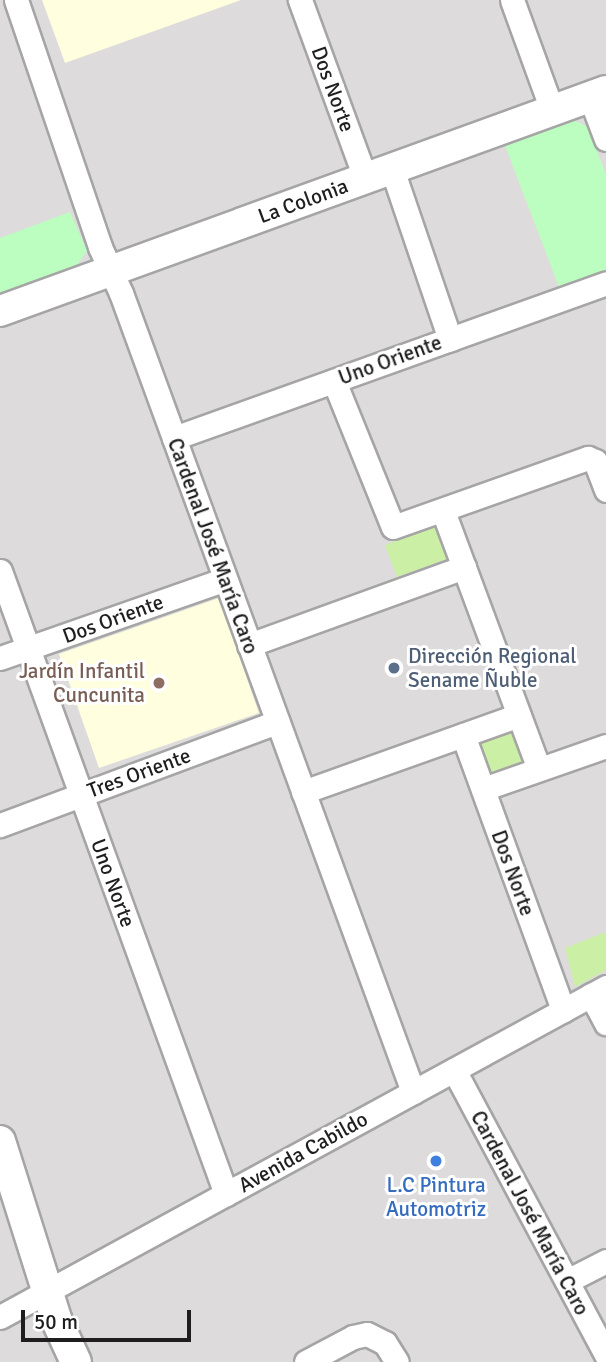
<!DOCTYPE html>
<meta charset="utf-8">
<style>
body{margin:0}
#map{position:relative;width:606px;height:1362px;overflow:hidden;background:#f0ece4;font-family:Signika,sans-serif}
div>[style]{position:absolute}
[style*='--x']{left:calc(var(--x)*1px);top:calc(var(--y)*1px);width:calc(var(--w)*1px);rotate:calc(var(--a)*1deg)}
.residential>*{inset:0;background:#dddbdb}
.education>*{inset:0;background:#fffede}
.grass>*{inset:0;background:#cbefa5}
.park>*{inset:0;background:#bcfec0}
.roads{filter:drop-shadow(2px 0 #a5a5a5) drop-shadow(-2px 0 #a5a5a5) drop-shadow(0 2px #a5a5a5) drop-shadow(0 -2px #a5a5a5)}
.minor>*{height:23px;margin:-11.5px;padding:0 11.5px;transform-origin:11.5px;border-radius:11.5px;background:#fff}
.tertiary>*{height:30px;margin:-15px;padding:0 15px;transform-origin:15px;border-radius:15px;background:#fff}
.dots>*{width:19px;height:19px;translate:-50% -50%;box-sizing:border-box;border:4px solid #fff;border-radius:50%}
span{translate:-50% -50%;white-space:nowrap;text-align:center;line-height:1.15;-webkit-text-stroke:6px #fff;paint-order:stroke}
.street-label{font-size:21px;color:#1e1e1e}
.service-label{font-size:21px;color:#4e5e75}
.left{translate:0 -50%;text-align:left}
.education-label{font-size:21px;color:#785e54}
.right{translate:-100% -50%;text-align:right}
.shop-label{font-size:21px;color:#366cbe}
.scale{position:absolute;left:21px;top:1310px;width:170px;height:32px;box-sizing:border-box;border:4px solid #1e1e1e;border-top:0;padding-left:9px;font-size:21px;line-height:24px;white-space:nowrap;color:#1e1e1e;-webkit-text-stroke:5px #fff;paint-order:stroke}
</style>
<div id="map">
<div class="residential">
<i style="clip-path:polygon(0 0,606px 0,606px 1362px,0 1362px)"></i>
</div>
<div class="education">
<i style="clip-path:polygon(42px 0,241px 0,65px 63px)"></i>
<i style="clip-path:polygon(219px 598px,259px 713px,99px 768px,59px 654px)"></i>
</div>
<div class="grass">
<i style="clip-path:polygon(438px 525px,450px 558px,397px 577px,385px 545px)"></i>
<i style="clip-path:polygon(513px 728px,526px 762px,489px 776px,476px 742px)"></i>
<i style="clip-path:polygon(606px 932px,606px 970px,575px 987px,565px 948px)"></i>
</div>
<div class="park">
<i style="clip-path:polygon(569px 118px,588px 127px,606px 175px,606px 270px,559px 287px,504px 143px)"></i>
<i style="clip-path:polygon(70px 212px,87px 251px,74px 269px,0 295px,0 238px)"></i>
</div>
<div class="roads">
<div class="minor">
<i style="--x:16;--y:0;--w:261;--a:71.2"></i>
<i style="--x:100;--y:247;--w:51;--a:65.5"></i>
<i style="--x:121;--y:293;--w:851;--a:69.92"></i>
<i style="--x:300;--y:0;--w:189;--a:69.9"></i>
<i style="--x:512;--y:0;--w:117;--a:70"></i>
<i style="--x:590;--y:97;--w:45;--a:69.1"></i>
<i style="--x:392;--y:169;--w:180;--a:71.2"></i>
<i style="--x:334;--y:381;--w:157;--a:68"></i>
<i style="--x:393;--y:527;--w:207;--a:-19.5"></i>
<i style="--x:588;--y:458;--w:8;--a:23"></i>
<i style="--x:595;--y:461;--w:31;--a:69"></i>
<i style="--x:174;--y:438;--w:459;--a:-19.7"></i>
<i style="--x:443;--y:511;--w:275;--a:69.6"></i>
<i style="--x:0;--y:571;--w:663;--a:70.06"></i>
<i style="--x:249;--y:645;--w:229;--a:-19.9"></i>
<i style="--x:0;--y:658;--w:238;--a:-19.3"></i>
<i style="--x:463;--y:735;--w:293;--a:70"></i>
<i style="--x:483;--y:789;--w:130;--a:-19.3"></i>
<i style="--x:303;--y:792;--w:229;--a:-19.6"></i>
<i style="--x:0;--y:825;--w:296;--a:-20.4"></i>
<i style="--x:591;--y:995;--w:32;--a:62"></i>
<i style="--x:454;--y:1070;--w:323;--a:61.9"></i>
<i style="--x:567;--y:1281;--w:44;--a:-27.1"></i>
<i style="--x:0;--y:1317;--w:690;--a:-28.57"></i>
<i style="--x:306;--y:1362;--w:53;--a:-28"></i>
<i style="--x:353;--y:1337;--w:14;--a:-12"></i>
<i style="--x:367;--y:1334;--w:20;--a:27"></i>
<i style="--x:385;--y:1343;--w:22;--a:58"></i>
</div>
<div class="tertiary">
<i style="--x:0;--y:311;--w:645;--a:-19.95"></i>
<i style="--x:0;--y:1141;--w:187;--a:72.5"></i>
<i style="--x:56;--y:1319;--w:47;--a:65.1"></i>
</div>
</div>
<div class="dots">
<i style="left:394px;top:668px;background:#5c6f8a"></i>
<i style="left:159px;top:683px;background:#8d6e63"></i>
<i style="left:436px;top:1161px;background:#3f7fe0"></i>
</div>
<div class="street-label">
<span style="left:333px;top:89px;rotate:70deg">Dos Norte</span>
<span style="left:303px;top:201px;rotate:-20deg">La Colonia</span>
<span style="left:390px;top:360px;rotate:-20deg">Uno Oriente</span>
<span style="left:213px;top:546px;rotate:70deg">Cardenal José María Caro</span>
<span style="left:113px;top:619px;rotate:-20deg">Dos Oriente</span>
<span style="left:139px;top:773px;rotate:-20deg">Tres Oriente</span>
<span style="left:513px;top:873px;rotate:70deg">Dos Norte</span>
<span style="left:113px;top:883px;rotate:70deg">Uno Norte</span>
<span style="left:303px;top:1152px;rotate:-29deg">Avenida Cabildo</span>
<span style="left:530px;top:1213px;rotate:62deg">Cardenal José María Caro</span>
</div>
<div class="service-label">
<span class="left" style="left:408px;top:668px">Dirección Regional<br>Sename Ñuble</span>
</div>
<div class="education-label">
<span class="right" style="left:145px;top:683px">Jardín Infantil<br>Cuncunita</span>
</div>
<div class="shop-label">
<span style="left:436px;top:1197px">L.C Pintura<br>Automotriz</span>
</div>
<div class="scale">50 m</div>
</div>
